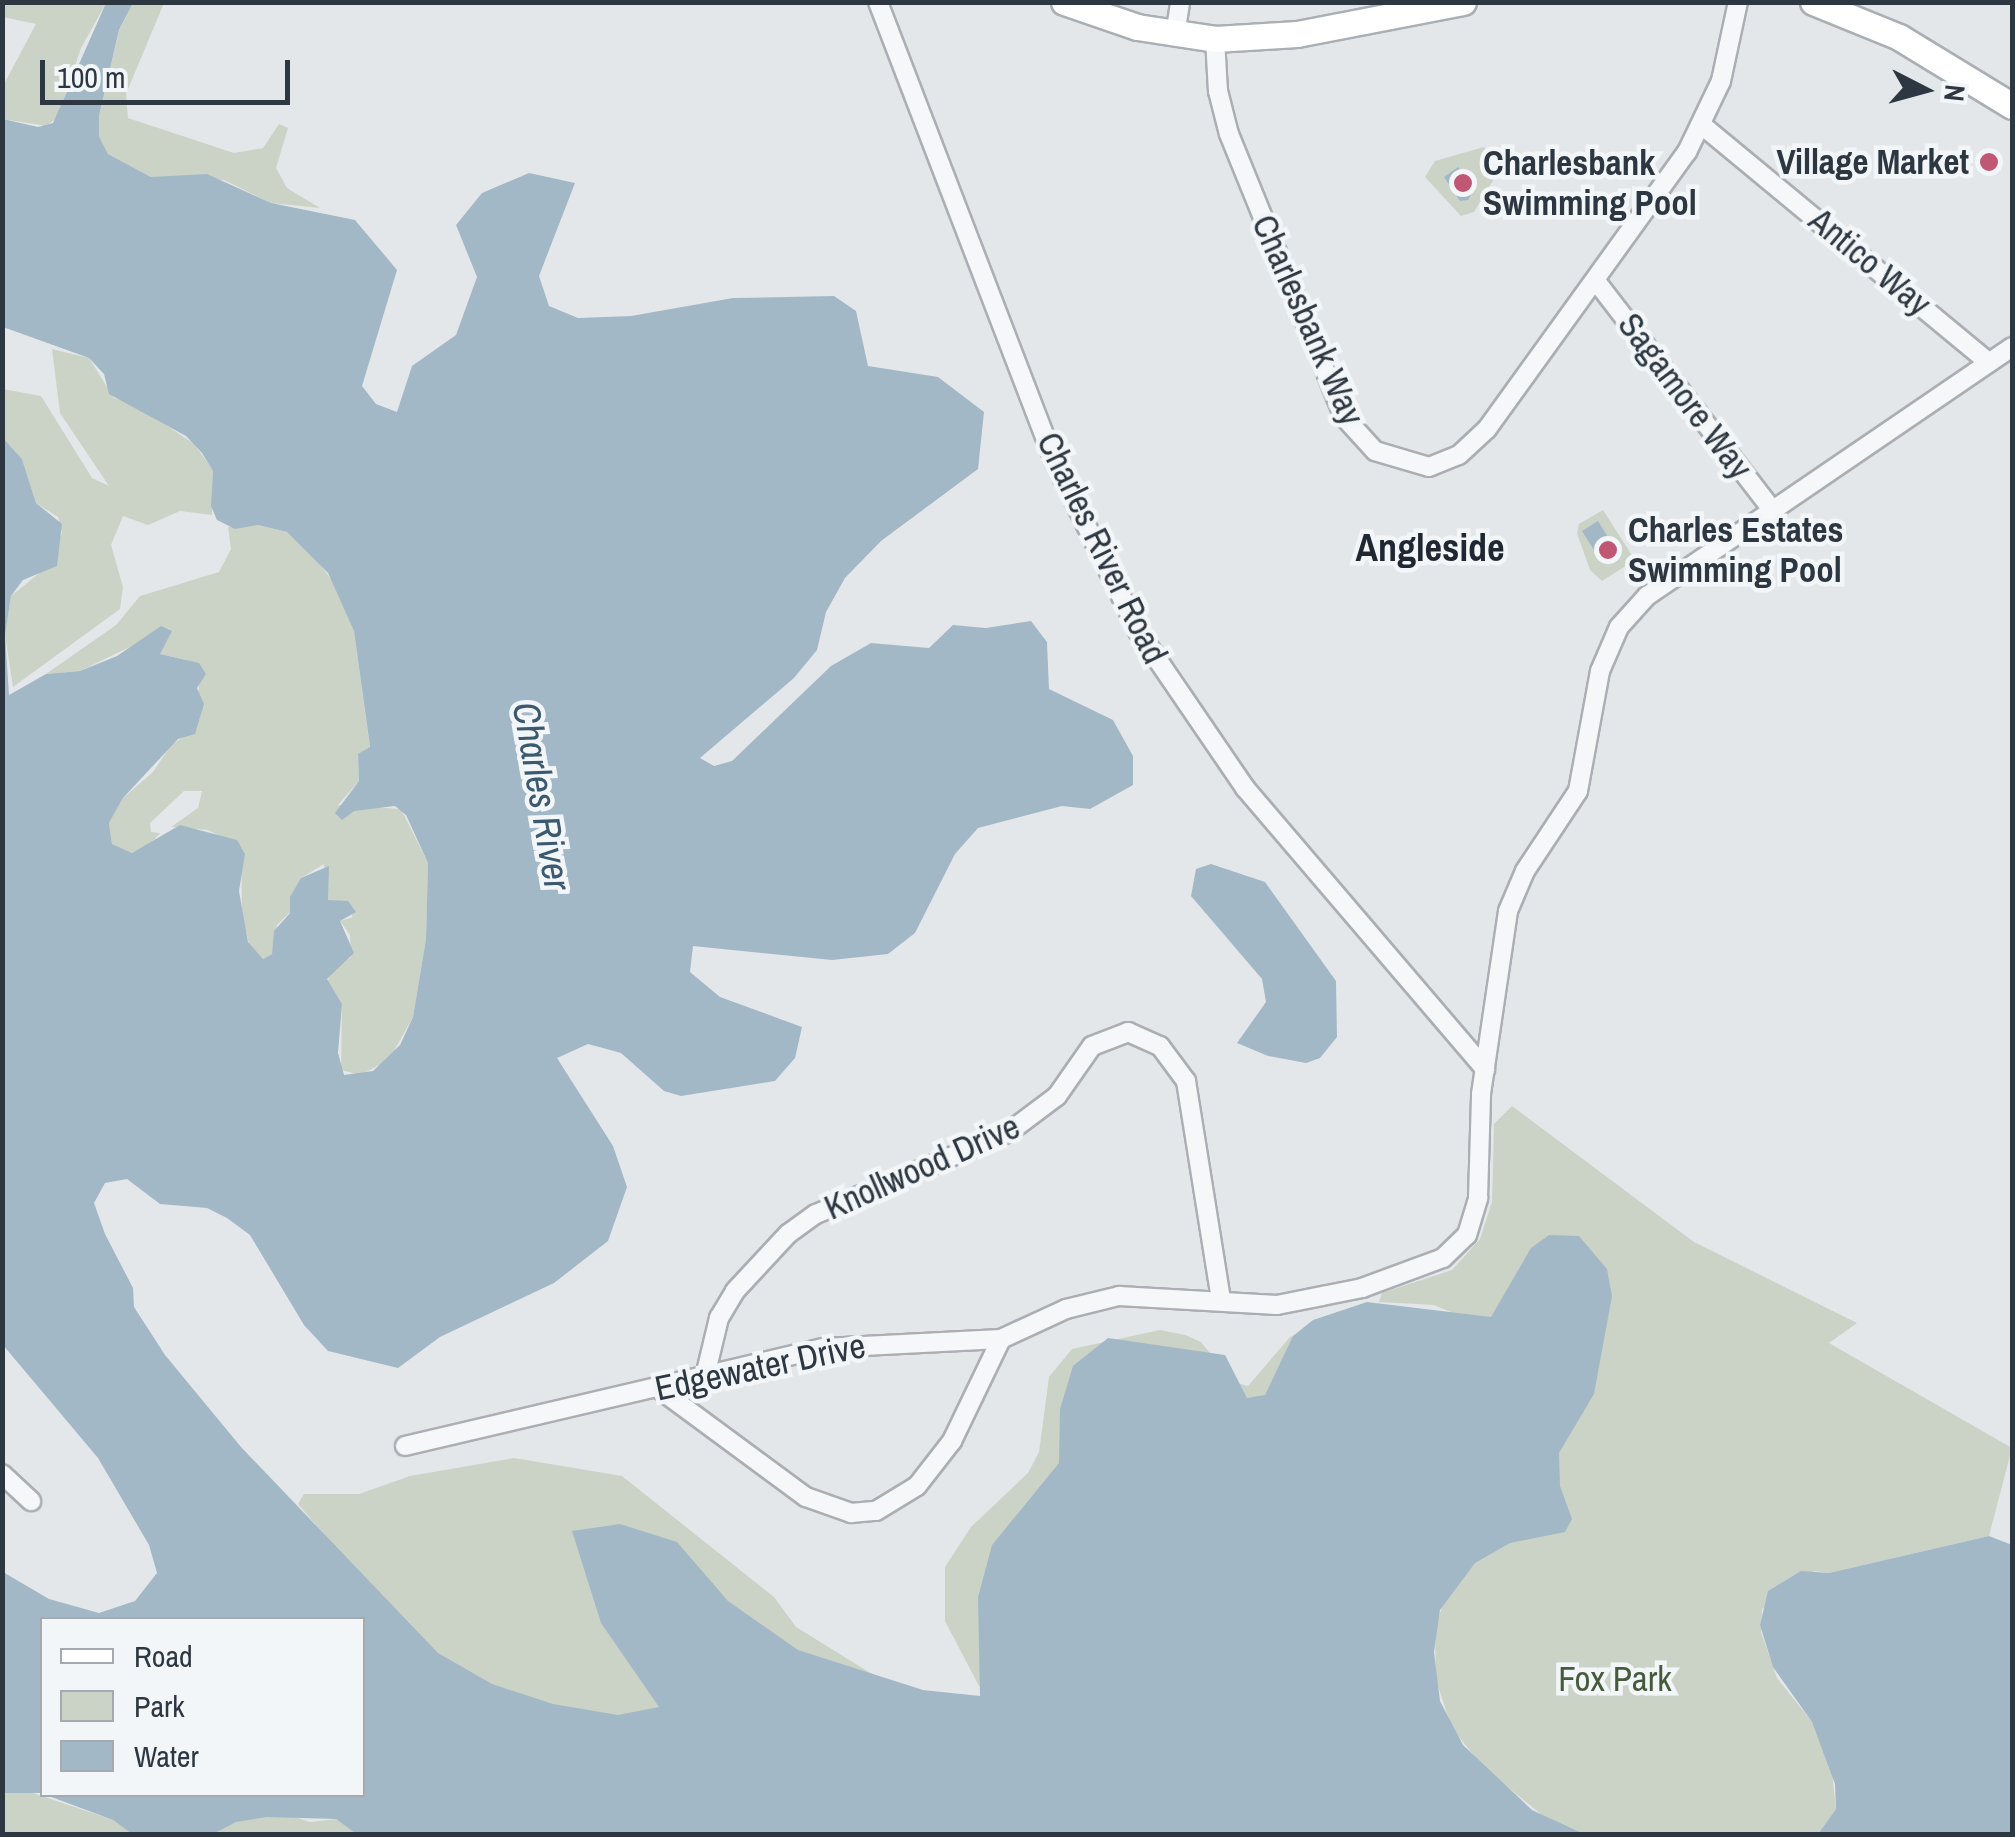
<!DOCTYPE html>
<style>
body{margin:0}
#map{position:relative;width:2015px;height:1837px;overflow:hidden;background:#e4e7ea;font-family:"Archivo Narrow",sans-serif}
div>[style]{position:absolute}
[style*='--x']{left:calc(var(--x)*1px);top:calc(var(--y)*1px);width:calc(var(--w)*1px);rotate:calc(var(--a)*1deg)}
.green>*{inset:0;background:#cbd3c6}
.water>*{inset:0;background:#a3b8c6}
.roads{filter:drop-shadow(2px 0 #a9afb4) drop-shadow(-2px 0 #a9afb4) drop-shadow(0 2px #a9afb4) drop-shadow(0 -2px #a9afb4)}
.street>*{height:18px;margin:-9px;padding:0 9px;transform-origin:9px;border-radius:9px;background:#f6f7f9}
.secondary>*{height:25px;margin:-12.5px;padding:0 12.5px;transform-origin:12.5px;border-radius:12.5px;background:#fff}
.dots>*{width:28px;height:28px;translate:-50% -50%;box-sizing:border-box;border:5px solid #f3f6f8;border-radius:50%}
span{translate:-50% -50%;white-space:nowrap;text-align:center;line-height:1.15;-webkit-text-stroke:9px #f3f6f8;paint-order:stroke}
.poi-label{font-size:35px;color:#2d3741;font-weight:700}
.right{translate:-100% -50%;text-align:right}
.left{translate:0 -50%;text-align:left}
.street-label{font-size:35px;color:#2d3741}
.park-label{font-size:35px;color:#465b3c}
.neighbourhood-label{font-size:38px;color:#1f2832;font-weight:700}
.water-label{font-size:38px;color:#3b5a70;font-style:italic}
.frame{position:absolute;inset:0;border:5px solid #2d3741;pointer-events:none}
.legend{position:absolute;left:40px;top:1617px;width:325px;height:180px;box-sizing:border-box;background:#f3f6f8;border:2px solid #a4aaaf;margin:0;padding:12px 18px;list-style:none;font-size:30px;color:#2d3741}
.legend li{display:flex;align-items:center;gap:20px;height:50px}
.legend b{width:50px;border:2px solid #a4aaaf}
.north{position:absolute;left:1875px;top:40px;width:100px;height:100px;-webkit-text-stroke:8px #f3f6f8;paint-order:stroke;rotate:96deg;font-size:28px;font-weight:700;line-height:40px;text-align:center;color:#2d3741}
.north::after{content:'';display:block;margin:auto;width:35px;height:45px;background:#2d3741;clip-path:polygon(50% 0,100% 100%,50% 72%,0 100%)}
.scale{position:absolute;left:40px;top:60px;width:250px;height:45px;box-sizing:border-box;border:5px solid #2d3741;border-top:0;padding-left:12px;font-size:30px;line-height:35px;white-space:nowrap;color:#2d3741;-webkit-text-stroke:8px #f3f6f8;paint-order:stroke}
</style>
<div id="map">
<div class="green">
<i style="clip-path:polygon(3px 3px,106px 3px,81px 48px,57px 118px,46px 126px,3px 119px,3px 86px,36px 24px,3px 17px)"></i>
<i style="clip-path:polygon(133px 3px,164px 3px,126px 94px,128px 118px,234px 153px,263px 148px,279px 124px,288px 128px,276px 168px,287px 188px,320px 208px,271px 203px,224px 180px,151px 177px,108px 154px,99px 136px,99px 116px,119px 31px)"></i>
<i style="clip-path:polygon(1484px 147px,1500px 169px,1474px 212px,1461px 216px,1425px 177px,1435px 161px)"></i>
<i style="clip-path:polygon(52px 349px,89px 358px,114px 398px,135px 404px,194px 444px,213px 470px,212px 515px,180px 511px,148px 525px,123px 516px,111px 545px,123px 587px,120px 609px,13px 687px,5px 635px,11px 596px,48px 566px,62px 533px,58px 517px,36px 503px,22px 459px,3px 438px,3px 389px,41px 396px,92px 478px,109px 486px,60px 413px)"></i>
<i style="clip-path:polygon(1603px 510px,1635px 560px,1602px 581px,1590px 570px,1577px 533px,1579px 524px)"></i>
<i style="clip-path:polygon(258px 525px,287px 532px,309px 550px,334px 583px,354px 631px,370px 749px,358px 757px,359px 781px,338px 805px,401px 809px,428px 863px,426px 939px,413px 1017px,389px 1060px,360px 1075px,341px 1070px,342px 1004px,327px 983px,331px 971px,351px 957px,350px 935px,340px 921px,353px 917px,343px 901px,328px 901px,324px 864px,301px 878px,290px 912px,277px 925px,272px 954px,263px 959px,251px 951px,242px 916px,241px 847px,208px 830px,171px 827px,198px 808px,202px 791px,184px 791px,150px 823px,151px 832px,160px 833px,150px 845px,131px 853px,112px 844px,109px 823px,123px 798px,153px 772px,171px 745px,197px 728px,199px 682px,186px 660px,160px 654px,169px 628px,80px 671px,46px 674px,116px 625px,140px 596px,219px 572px,231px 549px,228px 527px)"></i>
<i style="clip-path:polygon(1512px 1106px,1694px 1242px,1857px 1323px,1829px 1343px,2012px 1448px,1989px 1536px,1829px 1573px,1814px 1571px,1762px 1609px,1761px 1632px,1777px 1678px,1812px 1722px,1832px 1772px,1836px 1809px,1818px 1834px,1584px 1834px,1548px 1820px,1482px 1766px,1452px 1728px,1436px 1680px,1435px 1629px,1442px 1607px,979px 1686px,945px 1621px,945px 1567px,971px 1527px,1028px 1473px,1039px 1452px,1049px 1377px,1072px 1349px,1160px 1330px,1185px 1335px,1201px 1342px,1233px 1382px,1248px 1386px,1290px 1337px,1314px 1327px,1458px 1315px,1434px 1305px,1379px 1302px,1382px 1293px,1452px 1270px,1480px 1239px,1492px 1202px,1494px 1124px)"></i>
<i style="clip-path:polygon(514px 1458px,622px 1476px,774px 1597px,796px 1627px,890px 1685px,588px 1730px,430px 1658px,298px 1504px,304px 1494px,359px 1494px,410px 1476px)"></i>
<i style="clip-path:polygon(27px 1791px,113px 1820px,131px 1833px,226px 1795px,310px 1822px,336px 1819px,356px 1834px,3px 1834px,3px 1793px)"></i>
</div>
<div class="water">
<i style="clip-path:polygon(106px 3px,133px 3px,119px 30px,99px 116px,99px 136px,108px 154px,151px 177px,207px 174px,271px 203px,355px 220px,397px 270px,362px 386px,376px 404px,397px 412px,412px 366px,456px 335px,477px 277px,456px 225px,482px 193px,529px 173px,575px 183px,539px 276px,549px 306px,578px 318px,631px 316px,733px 298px,834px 296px,856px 311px,868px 366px,938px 377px,984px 412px,978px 469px,881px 541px,845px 578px,826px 612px,817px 650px,794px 678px,700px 758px,714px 766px,732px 761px,831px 666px,871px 643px,929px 648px,953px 625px,986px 628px,1031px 621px,1047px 642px,1049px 689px,1113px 720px,1133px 756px,1133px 785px,1090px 809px,1062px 806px,978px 828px,955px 854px,915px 933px,888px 954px,832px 960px,693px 946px,690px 972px,720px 997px,802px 1027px,795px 1058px,775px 1081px,681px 1096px,664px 1091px,621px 1053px,588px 1044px,557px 1058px,613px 1146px,627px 1187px,608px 1241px,554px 1283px,440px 1337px,398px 1368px,328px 1351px,304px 1325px,250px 1235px,227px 1218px,207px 1208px,160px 1204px,127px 1179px,105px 1183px,94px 1203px,105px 1234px,133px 1288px,134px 1307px,165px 1355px,241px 1447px,438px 1653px,492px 1684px,553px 1704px,618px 1715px,659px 1707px,601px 1623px,572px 1531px,620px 1524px,677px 1542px,728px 1601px,798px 1650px,923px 1690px,980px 1696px,978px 1597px,992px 1545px,1059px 1463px,1060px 1409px,1073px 1366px,1108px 1338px,1225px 1355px,1247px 1398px,1265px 1395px,1293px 1336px,1313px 1320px,1367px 1302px,1491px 1317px,1531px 1248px,1549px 1235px,1579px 1236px,1607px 1269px,1612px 1296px,1594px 1394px,1559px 1453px,1560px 1486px,1572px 1519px,1565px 1532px,1510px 1543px,1475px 1563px,1440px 1610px,1434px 1652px,1440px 1701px,1463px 1745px,1532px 1810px,1584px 1834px,356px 1834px,336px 1819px,267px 1817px,236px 1822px,213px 1834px,132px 1834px,113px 1820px,46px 1795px,362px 1794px,362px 1620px,42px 1620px,42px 1793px,3px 1793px,3px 1572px,49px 1599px,99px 1613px,135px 1601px,157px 1573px,149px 1545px,98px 1458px,3px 1345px,3px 438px,22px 459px,36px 503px,62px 524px,57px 566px,23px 580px,11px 596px,5px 635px,9px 695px,46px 674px,80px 671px,117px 656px,161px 626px,172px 631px,160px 654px,199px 663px,206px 674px,197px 688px,204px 704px,195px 734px,178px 739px,123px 798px,109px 823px,112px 844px,132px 853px,180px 825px,237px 840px,245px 854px,239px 891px,248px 942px,263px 959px,272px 954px,274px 931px,290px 913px,290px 897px,301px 878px,329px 866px,328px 900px,348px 901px,356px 912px,340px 921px,354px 953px,327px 979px,342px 1004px,338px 1053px,344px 1075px,373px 1071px,400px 1045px,413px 1017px,426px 939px,428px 863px,406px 815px,395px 806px,354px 811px,342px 820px,335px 813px,359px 781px,358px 754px,370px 747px,354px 631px,328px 573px,287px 532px,258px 525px,235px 529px,217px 520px,211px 506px,213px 471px,202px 453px,186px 436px,109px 394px,104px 374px,89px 358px,3px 327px,3px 119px,38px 127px,53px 123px)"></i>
<i style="clip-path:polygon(1458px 167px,1474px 190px,1468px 200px,1460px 201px,1444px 177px)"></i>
<i style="clip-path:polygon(1598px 521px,1614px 547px,1599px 558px,1582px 531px)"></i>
<i style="clip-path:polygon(1211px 864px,1265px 882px,1336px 981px,1337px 1037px,1320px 1058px,1306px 1063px,1268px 1056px,1237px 1043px,1266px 1002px,1262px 979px,1191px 896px,1196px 869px)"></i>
<i style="clip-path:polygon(1989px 1536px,2012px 1545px,2012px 1834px,1818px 1834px,1836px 1809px,1835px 1784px,1812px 1722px,1773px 1667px,1760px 1625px,1768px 1591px,1801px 1571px,1829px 1573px)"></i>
</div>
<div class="roads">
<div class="street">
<i style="--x:878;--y:2;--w:493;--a:69"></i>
<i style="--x:1055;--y:462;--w:188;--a:63.8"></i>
<i style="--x:1138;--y:631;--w:190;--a:55.7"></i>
<i style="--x:1245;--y:788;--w:370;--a:49.5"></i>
<i style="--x:1175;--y:35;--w:33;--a:-81"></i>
<i style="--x:1215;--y:39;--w:52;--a:86.7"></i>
<i style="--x:1218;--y:91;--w:44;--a:75.7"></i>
<i style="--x:1229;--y:134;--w:305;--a:67.9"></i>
<i style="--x:1344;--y:417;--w:46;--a:47.6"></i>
<i style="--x:1375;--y:451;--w:56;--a:16.5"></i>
<i style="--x:1429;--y:467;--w:32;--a:-22"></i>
<i style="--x:1459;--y:455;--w:38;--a:-43"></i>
<i style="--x:1487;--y:429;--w:342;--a:-54.2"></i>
<i style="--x:1687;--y:152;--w:79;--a:-64.4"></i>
<i style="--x:1721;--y:81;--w:81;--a:-77.9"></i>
<i style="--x:1703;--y:126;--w:371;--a:39.6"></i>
<i style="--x:1596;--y:281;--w:290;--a:52.4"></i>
<i style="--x:706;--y:1372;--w:56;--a:-76.5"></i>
<i style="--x:719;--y:1318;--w:31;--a:-59"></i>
<i style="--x:735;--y:1291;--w:78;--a:-47.1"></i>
<i style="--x:788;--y:1234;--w:34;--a:-36"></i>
<i style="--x:816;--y:1214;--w:210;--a:-23"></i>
<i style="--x:1009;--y:1132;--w:60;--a:-36.9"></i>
<i style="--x:1057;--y:1096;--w:61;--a:-55"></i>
<i style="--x:1092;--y:1046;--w:39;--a:-21"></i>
<i style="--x:1128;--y:1032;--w:35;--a:24"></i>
<i style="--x:1160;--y:1046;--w:44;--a:53.4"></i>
<i style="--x:1186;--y:1081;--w:222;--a:80.9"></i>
<i style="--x:658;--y:1388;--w:184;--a:36.4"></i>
<i style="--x:806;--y:1497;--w:48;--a:19.6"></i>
<i style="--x:851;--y:1513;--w:25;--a:-5"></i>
<i style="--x:876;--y:1511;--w:48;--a:-31.4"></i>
<i style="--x:917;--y:1486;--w:57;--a:-52.1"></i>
<i style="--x:952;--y:1441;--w:113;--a:-64.3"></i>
<i style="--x:405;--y:1446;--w:430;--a:-13.2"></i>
<i style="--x:824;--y:1348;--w:177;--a:-2.9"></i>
<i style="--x:1001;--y:1339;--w:72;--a:-24.8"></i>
<i style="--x:1066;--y:1309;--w:55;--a:-13.8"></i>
<i style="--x:1119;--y:1296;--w:158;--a:3.3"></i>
<i style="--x:1277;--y:1305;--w:87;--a:-11.3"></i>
<i style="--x:1362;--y:1288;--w:86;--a:-20.3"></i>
<i style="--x:1443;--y:1258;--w:33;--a:-44"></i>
<i style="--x:1467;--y:1235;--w:39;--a:-73"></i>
<i style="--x:1478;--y:1198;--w:104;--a:-88.3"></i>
<i style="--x:1481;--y:1094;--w:185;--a:-81.6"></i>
<i style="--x:1508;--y:911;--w:43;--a:-67"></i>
<i style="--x:1525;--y:871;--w:96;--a:-56.5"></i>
<i style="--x:1578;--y:791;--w:122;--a:-79.6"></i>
<i style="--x:1600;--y:671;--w:48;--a:-66.6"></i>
<i style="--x:1619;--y:627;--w:42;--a:-47.9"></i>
<i style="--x:1647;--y:596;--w:442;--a:-34.3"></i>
<i style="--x:2;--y:1474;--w:40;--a:43"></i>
</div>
<div class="secondary">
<i style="--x:1064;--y:2;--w:77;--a:18.9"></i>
<i style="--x:1137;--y:27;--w:79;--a:8.7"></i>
<i style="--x:1215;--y:39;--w:82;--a:-3.5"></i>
<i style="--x:1297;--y:34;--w:169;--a:-10.9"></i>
<i style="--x:1813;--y:2;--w:93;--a:22.1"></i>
<i style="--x:1899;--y:37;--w:132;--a:31.4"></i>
</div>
</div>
<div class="dots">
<i style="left:1989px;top:162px;background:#c05774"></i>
<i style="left:1463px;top:183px;background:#c05774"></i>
<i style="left:1608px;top:550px;background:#c05774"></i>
</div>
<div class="poi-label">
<span class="right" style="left:1969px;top:162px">Village Market</span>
<span class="left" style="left:1483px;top:183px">Charlesbank<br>Swimming Pool</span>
<span class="left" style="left:1628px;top:550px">Charles Estates<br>Swimming Pool</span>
</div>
<div class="street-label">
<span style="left:1870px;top:262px;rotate:40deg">Antico Way</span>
<span style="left:1308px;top:320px;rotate:66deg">Charlesbank Way</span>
<span style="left:1685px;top:396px;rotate:53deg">Sagamore Way</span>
<span style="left:1102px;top:548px;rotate:64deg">Charles River Road</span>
<span style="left:922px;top:1167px;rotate:-24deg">Knollwood Drive</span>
<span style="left:760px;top:1367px;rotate:-12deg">Edgewater Drive</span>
</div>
<div class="park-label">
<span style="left:1615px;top:1679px">Fox Park</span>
</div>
<div class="neighbourhood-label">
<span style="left:1430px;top:548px">Angleside</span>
</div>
<div class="water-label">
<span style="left:542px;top:796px;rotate:80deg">Charles River</span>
</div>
<div class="frame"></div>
<ul class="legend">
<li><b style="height:12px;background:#fff"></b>Road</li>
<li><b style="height:28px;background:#cbd3c6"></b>Park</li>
<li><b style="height:28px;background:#a3b8c6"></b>Water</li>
</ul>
<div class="north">N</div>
<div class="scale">100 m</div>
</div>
